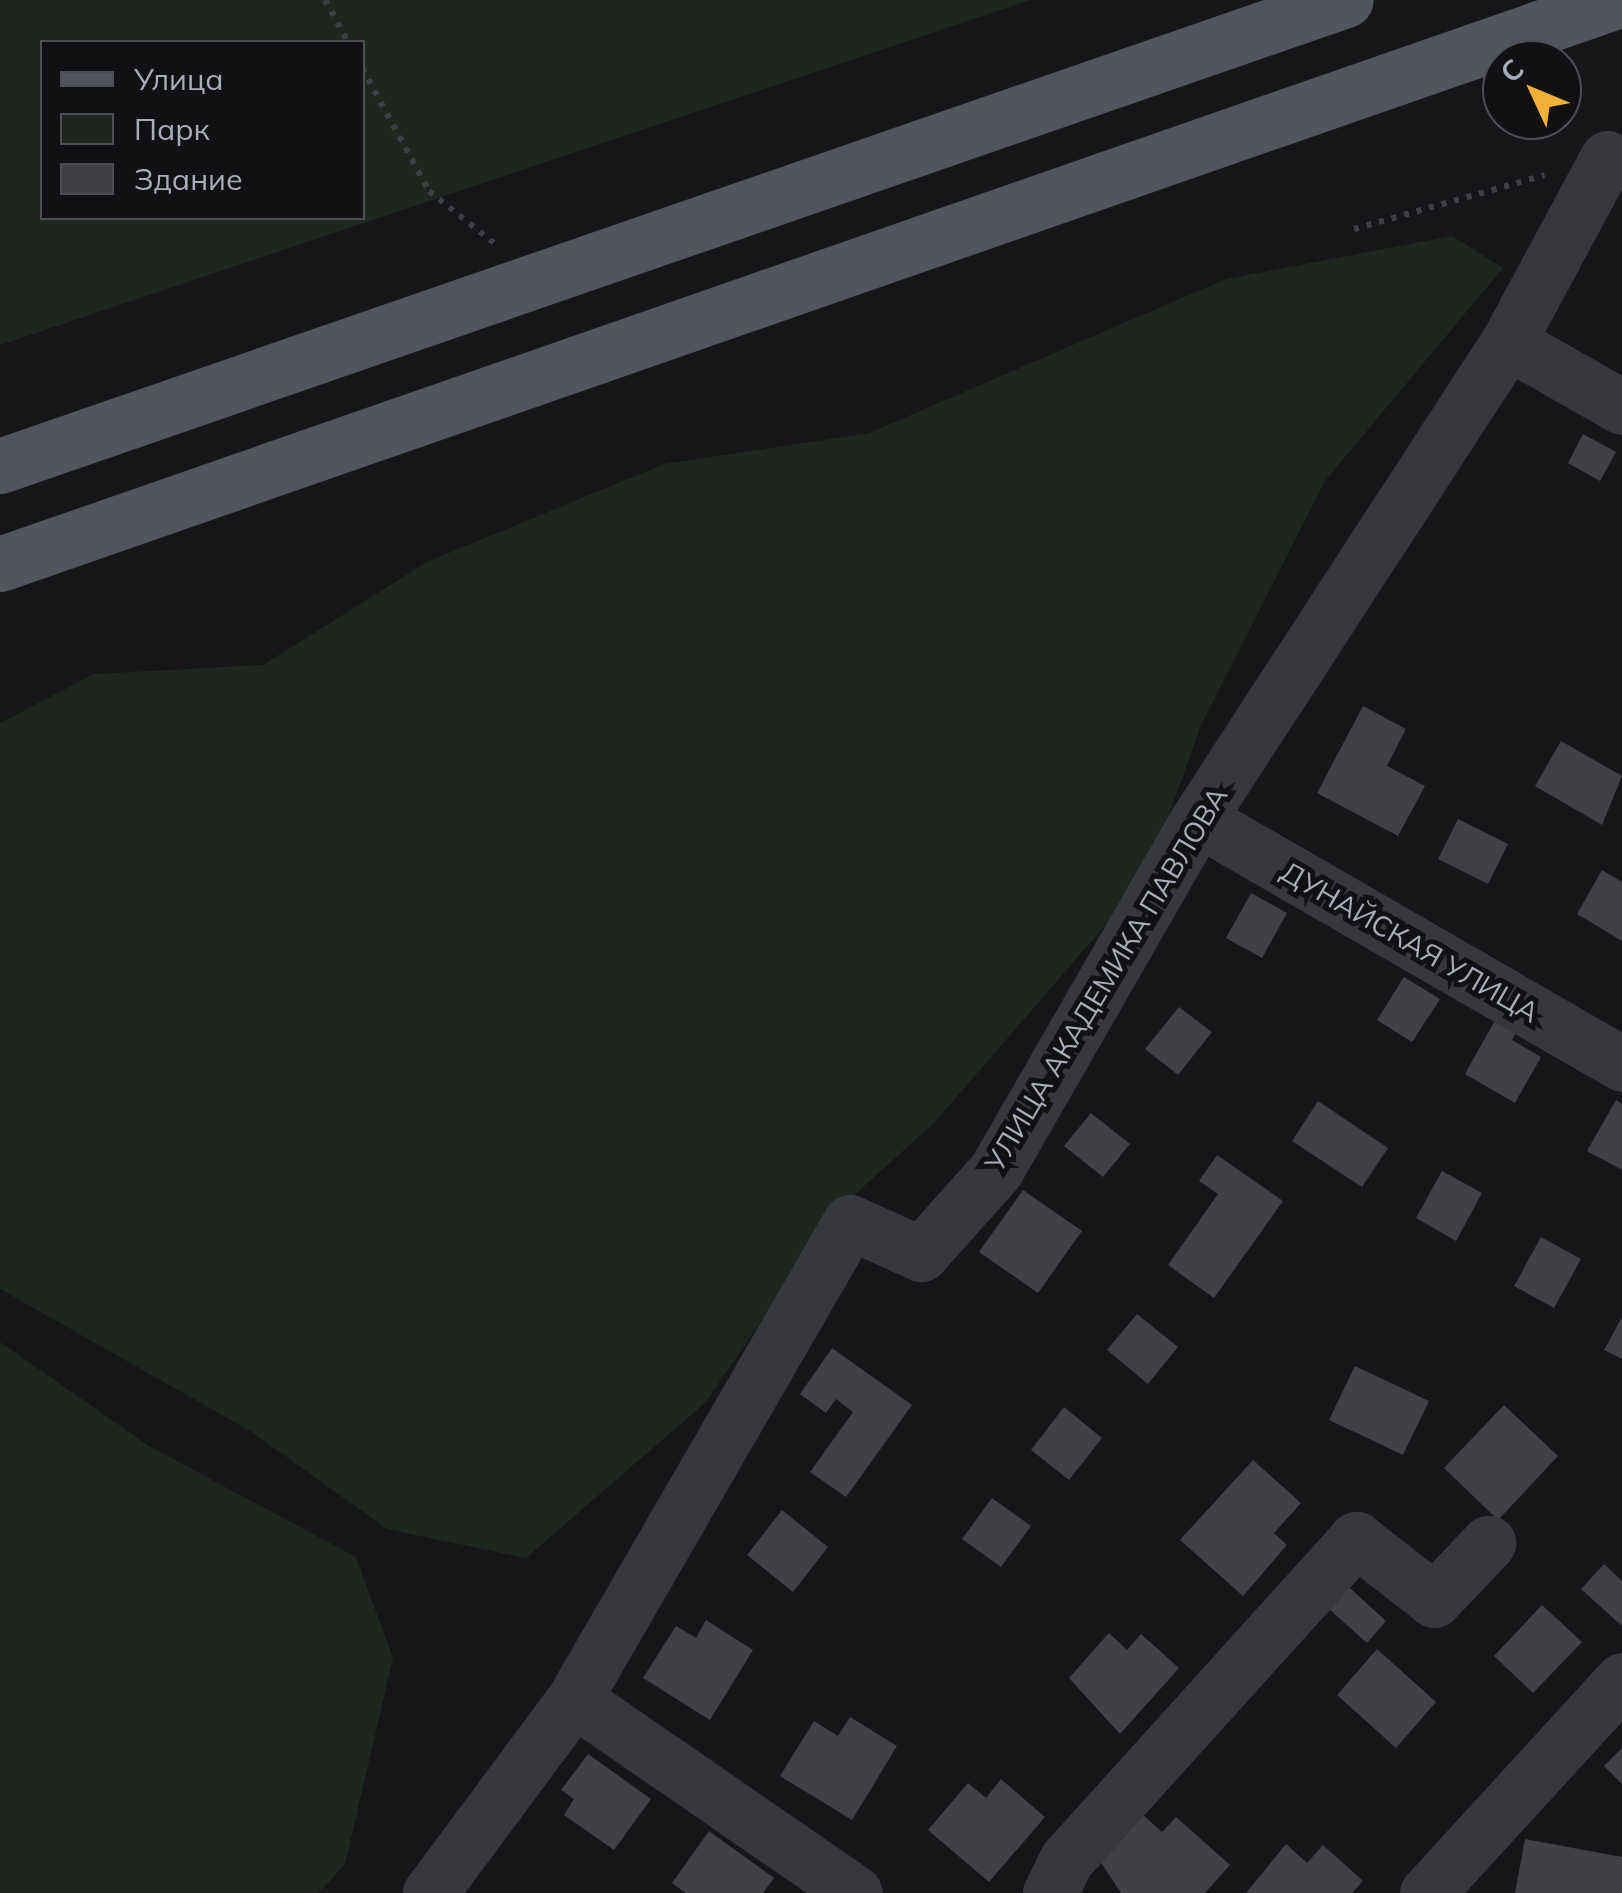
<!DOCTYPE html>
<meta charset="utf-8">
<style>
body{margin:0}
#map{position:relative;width:1622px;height:1893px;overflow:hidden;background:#161618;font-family:Mulish,sans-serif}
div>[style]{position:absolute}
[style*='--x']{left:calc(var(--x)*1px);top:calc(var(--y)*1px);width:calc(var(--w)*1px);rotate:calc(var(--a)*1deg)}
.green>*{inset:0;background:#1e261f}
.building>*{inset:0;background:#404145}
.path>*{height:6px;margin-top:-3px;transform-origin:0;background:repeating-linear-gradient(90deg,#3d3f44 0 5px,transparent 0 13px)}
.minor>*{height:55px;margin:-27.5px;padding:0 27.5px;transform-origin:27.5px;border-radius:27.5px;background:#37383d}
.major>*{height:55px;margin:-27.5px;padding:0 27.5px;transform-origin:27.5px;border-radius:27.5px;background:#53555c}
span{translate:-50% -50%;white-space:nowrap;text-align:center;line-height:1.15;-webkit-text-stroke:10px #111113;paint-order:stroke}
.street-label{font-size:28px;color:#a8adb8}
.legend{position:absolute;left:40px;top:40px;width:325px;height:180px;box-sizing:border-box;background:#111113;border:2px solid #4d4f55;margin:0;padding:12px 18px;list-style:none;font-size:30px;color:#a8adb8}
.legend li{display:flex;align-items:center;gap:20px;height:50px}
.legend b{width:50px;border:2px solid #4d4f55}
.north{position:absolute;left:1482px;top:40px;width:100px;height:100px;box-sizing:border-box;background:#111113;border:2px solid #4d4f55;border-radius:50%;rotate:314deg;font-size:28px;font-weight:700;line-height:40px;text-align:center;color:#a8adb8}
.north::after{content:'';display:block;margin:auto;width:35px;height:45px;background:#f2b134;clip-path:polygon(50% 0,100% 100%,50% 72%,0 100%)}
</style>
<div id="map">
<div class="green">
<i style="clip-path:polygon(evenodd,0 0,1030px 0,0 345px,0 0,42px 42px,362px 42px,362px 218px,42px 218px,42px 42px)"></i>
<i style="clip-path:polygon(1452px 236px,1503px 268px,1325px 481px,1201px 725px,1147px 877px,935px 1122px,839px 1209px,705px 1403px,526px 1558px,387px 1529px,252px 1432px,0 1289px,0 723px,94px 674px,263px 665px,427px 562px,664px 464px,869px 433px,1226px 279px)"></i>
<i style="clip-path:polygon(0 1342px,149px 1446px,356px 1557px,393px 1658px,345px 1864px,319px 1893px,0 1893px)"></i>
</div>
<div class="building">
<i style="clip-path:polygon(1583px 434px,1616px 452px,1600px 481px,1568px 463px)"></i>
<i style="clip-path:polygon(1363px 706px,1406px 729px,1387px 766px,1425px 786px,1398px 836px,1317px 793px)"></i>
<i style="clip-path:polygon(1561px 741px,1622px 776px,1602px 825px,1535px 786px)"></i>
<i style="clip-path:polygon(1458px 819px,1508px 844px,1488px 884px,1438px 859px)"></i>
<i style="clip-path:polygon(1602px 870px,1622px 882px,1622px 941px,1577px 914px)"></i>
<i style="clip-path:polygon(1251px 893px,1287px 913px,1262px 958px,1226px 938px)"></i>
<i style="clip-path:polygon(1404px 977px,1440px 999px,1412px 1042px,1377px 1020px)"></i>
<i style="clip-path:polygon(1179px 1007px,1212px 1032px,1178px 1075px,1145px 1049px)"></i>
<i style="clip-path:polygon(1498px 1015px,1519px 1027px,1512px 1040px,1541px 1057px,1515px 1103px,1465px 1074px)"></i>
<i style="clip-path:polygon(1616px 1100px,1622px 1104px,1622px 1170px,1587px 1151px)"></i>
<i style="clip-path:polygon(1318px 1101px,1388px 1148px,1362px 1187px,1292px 1141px)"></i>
<i style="clip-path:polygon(1091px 1113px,1130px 1144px,1103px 1177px,1064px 1146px)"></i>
<i style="clip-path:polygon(1217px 1155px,1283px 1201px,1214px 1298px,1168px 1265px,1218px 1194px,1199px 1181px)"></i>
<i style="clip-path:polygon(1442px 1171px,1482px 1193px,1456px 1241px,1416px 1218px)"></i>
<i style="clip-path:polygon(1023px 1190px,1082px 1231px,1038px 1293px,979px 1252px)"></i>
<i style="clip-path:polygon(1541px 1237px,1581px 1259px,1554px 1308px,1514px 1286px)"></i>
<i style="clip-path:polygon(1137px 1314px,1178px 1347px,1148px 1384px,1107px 1350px)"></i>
<i style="clip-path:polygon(1622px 1317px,1622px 1359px,1604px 1350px)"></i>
<i style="clip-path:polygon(832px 1348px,912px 1405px,846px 1497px,810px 1472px,853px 1412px,836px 1399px,826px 1413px,800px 1394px)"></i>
<i style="clip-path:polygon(1355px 1366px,1429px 1401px,1403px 1455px,1329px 1420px)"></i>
<i style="clip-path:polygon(1504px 1405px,1558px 1456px,1498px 1520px,1444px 1468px)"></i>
<i style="clip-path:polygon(1064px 1407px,1102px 1438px,1069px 1480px,1031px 1450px)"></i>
<i style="clip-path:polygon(1253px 1460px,1301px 1503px,1274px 1533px,1287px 1545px,1243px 1596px,1180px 1540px)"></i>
<i style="clip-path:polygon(992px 1498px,1031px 1526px,1001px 1567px,962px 1539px)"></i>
<i style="clip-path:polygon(782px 1510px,828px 1547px,793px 1592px,747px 1555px)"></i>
<i style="clip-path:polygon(1604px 1564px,1622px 1581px,1622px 1626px,1581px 1589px)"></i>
<i style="clip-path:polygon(1340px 1579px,1386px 1621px,1367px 1643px,1320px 1601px)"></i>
<i style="clip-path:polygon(1542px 1605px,1582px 1642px,1533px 1693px,1494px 1656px)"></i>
<i style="clip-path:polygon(706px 1620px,753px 1650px,710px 1720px,643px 1678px,676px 1626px,696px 1638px)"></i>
<i style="clip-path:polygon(1109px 1633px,1127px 1650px,1141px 1634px,1179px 1668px,1120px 1734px,1069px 1678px)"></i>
<i style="clip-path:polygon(1377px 1649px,1436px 1702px,1396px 1748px,1337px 1695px)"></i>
<i style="clip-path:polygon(850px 1717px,897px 1746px,852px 1820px,780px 1776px,814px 1721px,838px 1736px)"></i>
<i style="clip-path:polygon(1622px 1748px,1622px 1784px,1604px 1766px)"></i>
<i style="clip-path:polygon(588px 1754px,651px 1799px,614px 1850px,564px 1815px,574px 1799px,561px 1790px)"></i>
<i style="clip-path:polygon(1001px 1779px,1045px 1817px,989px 1882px,928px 1830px,968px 1783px,986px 1798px)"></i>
<i style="clip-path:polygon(1142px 1814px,1162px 1832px,1176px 1817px,1230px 1865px,1205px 1893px,1121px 1893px,1100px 1861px)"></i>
<i style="clip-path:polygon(709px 1831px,774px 1878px,763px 1893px,686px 1893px,672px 1883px)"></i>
<i style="clip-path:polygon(1525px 1839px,1622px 1857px,1622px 1893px,1515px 1893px)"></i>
<i style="clip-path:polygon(1286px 1844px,1307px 1863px,1323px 1845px,1363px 1881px,1352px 1893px,1246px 1893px)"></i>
</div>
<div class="path">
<i style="--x:325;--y:0;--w:48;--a:61.3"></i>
<i style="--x:362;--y:68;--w:140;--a:61.4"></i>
<i style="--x:429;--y:191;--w:90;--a:38.7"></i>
<i style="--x:1354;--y:229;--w:198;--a:-15.8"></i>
</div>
<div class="minor">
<i style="--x:1508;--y:342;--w:131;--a:29.7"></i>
<i style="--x:1198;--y:819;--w:490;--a:30"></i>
<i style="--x:574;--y:1699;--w:341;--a:34.6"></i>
<i style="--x:430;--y:1893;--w:242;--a:-53.4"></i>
<i style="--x:574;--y:1699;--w:551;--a:-59.95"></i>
<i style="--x:850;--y:1222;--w:78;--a:24.3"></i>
<i style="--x:921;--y:1254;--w:113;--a:-48.2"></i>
<i style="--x:996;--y:1170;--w:405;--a:-60.1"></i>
<i style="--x:1198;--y:819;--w:569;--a:-56.98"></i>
<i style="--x:1508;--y:342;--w:209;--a:-61.7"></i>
<i style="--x:1050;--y:1893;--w:37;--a:-64"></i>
<i style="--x:1066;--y:1860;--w:433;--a:-47.9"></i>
<i style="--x:1356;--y:1539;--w:99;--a:38"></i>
<i style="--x:1434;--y:1600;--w:79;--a:-46.5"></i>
<i style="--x:1427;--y:1893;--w:289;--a:-47.5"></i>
</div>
<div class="major">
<i style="--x:0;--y:466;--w:1424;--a:-19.1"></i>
<i style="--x:0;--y:564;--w:1715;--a:-19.2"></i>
</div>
<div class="street-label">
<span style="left:1410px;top:942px;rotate:30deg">ДУНАЙСКАЯ УЛИЦА</span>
<span style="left:1106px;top:979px;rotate:-59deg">УЛИЦА АКАДЕМИКА ПАВЛОВА</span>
</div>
<ul class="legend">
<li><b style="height:12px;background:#53555c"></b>Улица</li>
<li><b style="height:28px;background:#1e261f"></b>Парк</li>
<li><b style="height:28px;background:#404145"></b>Здание</li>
</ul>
<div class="north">С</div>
</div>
